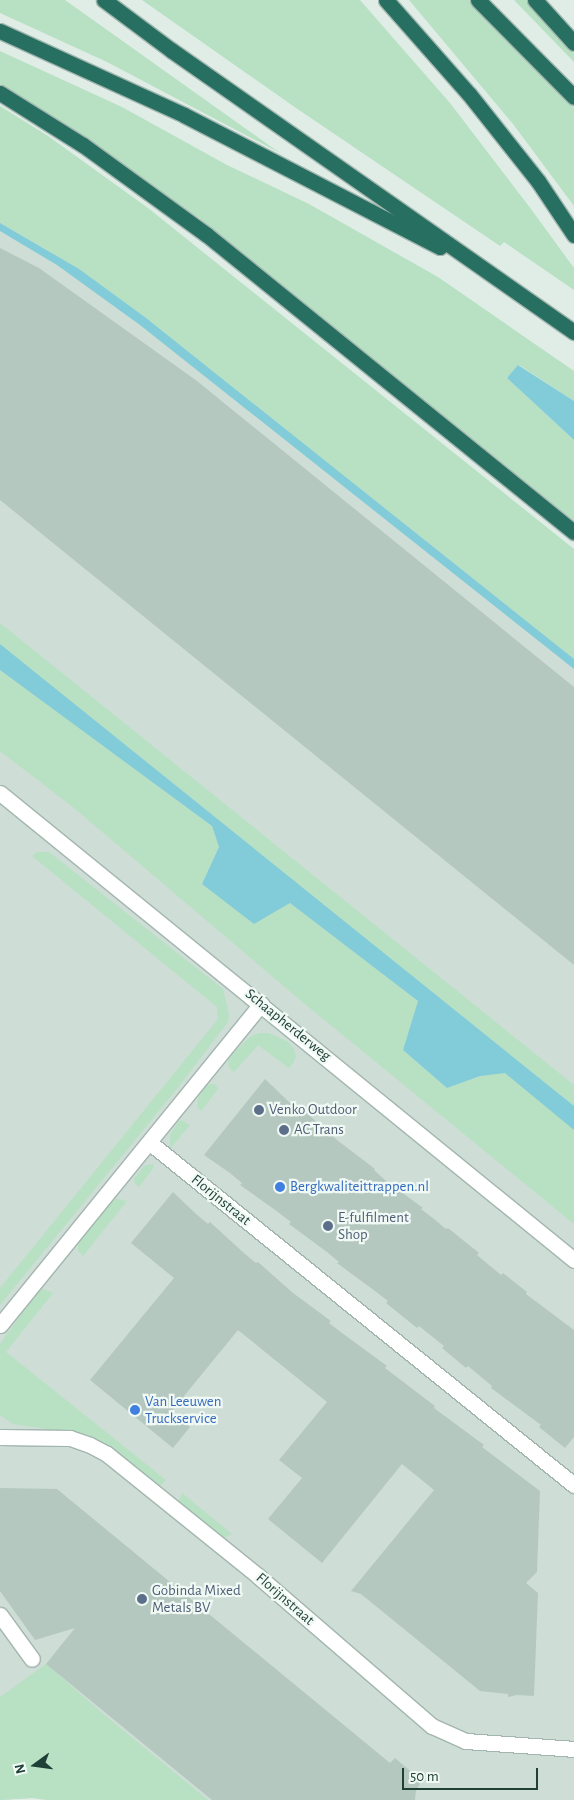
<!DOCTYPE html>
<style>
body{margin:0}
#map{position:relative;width:574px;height:1800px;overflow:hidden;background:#e0ede7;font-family:"Alegreya Sans",sans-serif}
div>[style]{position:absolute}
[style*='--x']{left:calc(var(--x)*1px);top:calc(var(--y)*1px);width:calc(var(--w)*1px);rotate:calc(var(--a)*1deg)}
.built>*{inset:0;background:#ceddd6}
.green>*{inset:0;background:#b7e1c2}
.water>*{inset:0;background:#82cbd8}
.building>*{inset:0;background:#b5c8c0}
.roads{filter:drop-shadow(1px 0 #a2b6af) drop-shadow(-1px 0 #a2b6af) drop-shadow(0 1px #a2b6af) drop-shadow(0 -1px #a2b6af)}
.minor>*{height:15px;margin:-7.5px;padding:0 7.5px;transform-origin:7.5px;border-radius:7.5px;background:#fff}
.tertiary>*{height:15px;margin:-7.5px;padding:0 7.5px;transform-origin:7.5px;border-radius:7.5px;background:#fff}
.motorway>*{height:15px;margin:-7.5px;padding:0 7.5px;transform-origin:7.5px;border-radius:7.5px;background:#276f60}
.dots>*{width:14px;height:14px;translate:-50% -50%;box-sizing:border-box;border:2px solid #f1f9f5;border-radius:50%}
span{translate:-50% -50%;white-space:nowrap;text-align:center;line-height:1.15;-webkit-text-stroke:4.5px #f1f9f5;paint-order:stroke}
.street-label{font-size:15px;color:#1f4037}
.service-label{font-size:15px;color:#4e5e75}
.left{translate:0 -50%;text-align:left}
.shop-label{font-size:15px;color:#366cbe}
.north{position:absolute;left:10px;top:1740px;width:50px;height:50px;-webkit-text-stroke:4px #f1f9f5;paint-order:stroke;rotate:256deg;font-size:14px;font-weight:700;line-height:20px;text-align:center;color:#1f4037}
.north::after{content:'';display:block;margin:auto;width:18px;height:22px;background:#1f4037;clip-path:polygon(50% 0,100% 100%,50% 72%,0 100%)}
.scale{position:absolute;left:402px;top:1768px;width:136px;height:22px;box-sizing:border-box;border:2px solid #1f4037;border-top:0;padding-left:6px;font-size:15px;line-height:18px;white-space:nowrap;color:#1f4037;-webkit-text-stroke:4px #f1f9f5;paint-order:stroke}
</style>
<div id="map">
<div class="built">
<i style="clip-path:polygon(0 171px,574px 608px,574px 1800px,48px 1800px,32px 1798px,0 1800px)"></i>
</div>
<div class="green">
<i style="clip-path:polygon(0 0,65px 0,280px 153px,107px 62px,0 13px)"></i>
<i style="clip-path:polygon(142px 0,360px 0,450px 103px,531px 209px,574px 268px,574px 290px,504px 242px,500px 246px,296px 108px)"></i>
<i style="clip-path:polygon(409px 0,470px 0,574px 107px,574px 206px,513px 124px)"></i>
<i style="clip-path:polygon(514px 0,528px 0,574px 53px,574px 62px)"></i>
<i style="clip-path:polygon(0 51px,122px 107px,227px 165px,309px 204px,438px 277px,574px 371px,574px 401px,519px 365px,507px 378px,574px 440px,574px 521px,199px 218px,0 87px)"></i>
<i style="clip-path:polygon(0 106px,48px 136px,148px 208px,574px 549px,574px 659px,146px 318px,44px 248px,0 223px)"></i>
<i style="clip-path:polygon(0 623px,574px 1085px,574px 1106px,0 644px)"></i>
<i style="clip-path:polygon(0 670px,212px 826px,219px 847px,202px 884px,254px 924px,290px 903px,418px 1001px,403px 1050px,447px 1088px,480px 1076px,505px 1072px,574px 1130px,574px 1224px,300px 1000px,74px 808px,0 751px)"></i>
<i style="clip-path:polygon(37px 852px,49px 852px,223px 989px,229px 1014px,228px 1022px,176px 1090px,0 1305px,0 1288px,218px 1019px,217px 1007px,32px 856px)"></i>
<i style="clip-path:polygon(259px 1033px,269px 1033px,288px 1042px,294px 1049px,296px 1057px,293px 1063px,289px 1068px,258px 1045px,234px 1072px,229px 1068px,228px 1061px,231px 1055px,250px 1037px)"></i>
<i style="clip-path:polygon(210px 1084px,215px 1084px,218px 1089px,201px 1111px,197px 1107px,198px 1098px,204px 1088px)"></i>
<i style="clip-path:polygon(181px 1120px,190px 1125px,170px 1149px,170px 1135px,178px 1122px)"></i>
<i style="clip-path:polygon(153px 1164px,154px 1167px,139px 1187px,135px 1184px,134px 1179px,144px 1166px)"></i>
<i style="clip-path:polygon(117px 1199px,127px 1201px,83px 1256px,78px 1251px,78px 1244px,113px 1200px)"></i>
<i style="clip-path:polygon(43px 1289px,53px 1293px,6px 1352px,166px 1480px,159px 1487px,98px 1440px,88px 1435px,13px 1424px,0 1415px,0 1344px,38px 1291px)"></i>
<i style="clip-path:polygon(182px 1493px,232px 1534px,224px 1538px,183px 1509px,179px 1501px)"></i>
<i style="clip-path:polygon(46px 1664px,101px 1712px,208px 1800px,48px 1800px,32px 1798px,0 1800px,0 1697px)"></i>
</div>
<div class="water">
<i style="clip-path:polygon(0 223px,79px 269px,146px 318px,574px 659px,574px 669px,140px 325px,57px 265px,0 231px)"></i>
<i style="clip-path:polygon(518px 365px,574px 401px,574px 440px,507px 378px)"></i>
<i style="clip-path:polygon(0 644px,574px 1106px,574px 1130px,505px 1073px,480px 1076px,447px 1088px,403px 1050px,418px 1001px,290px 903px,254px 924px,202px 884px,219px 847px,212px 826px,0 670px)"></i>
</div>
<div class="building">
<i style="clip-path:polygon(0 248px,39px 268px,197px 381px,574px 687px,574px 965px,0 500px)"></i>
<i style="clip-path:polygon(265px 1079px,288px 1101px,300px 1111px,302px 1109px,337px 1140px,375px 1169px,374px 1170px,385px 1180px,423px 1208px,421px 1209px,434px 1219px,446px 1229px,448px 1228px,479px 1253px,477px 1255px,501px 1275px,503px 1273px,527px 1292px,526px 1294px,574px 1330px,574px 1437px,565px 1448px,539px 1427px,541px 1425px,491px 1388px,492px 1386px,468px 1366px,466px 1368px,442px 1348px,444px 1346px,419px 1326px,417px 1328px,386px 1303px,388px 1301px,375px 1291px,337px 1263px,339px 1262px,327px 1252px,289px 1224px,291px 1222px,278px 1212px,240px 1185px,242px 1183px,230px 1173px,204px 1155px)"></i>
<i style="clip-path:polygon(173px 1192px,196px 1214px,208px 1224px,210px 1222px,245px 1254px,256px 1263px,258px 1262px,293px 1293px,331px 1321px,329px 1323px,342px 1333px,387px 1366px,385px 1368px,435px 1406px,434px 1408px,484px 1445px,482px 1447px,540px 1491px,537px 1572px,526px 1583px,538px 1593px,534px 1696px,517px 1695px,508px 1697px,508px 1694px,480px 1691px,361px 1594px,351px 1591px,434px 1490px,402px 1464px,322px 1563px,268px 1519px,302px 1478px,279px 1460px,327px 1402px,238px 1330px,171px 1412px,190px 1427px,173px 1448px,90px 1380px,174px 1278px,131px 1243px)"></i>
<i style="clip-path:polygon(0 1488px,57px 1489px,390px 1763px,395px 1758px,416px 1776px,420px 1784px,416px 1790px,415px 1800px,212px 1800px,46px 1664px,75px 1628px,35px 1640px,0 1591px)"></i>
</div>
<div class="roads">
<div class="minor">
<i style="--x:149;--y:1142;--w:546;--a:38.91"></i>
<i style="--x:0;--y:1325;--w:414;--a:-50.9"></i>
<i style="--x:0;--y:1437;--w:70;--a:0.8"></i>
<i style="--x:70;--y:1438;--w:21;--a:19"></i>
<i style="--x:90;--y:1445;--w:19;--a:28"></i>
<i style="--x:107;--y:1454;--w:194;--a:38.9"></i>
<i style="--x:258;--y:1576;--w:230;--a:40.8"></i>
<i style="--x:432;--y:1726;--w:37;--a:24"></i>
<i style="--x:466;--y:1741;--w:108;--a:4.2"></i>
<i style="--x:0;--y:1615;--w:54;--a:54"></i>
</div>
<div class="tertiary">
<i style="--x:0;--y:793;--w:740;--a:39.13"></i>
</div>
<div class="motorway">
<i style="--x:104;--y:0;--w:84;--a:36.7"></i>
<i style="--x:171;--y:50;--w:492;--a:35"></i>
<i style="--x:386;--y:0;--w:125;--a:48.6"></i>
<i style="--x:469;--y:94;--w:111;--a:51.6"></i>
<i style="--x:538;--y:181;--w:65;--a:56.3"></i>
<i style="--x:478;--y:0;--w:136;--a:45.3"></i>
<i style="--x:535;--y:0;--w:58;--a:47.8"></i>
<i style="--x:0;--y:31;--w:202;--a:24.5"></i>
<i style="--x:184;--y:115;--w:288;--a:27.3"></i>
<i style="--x:0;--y:93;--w:98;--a:32.1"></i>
<i style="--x:83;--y:145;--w:153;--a:36"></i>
<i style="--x:207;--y:235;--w:472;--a:39"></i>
</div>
</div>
<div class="dots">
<i style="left:259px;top:1110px;background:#5c6f8a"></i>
<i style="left:284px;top:1130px;background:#5c6f8a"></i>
<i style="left:280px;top:1187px;background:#3f7fe0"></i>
<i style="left:328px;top:1226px;background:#5c6f8a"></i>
<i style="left:135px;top:1410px;background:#3f7fe0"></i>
<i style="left:142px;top:1599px;background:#5c6f8a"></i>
</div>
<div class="street-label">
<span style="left:288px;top:1025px;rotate:39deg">Schaapherderweg</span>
<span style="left:221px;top:1200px;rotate:39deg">Florijnstraat</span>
<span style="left:285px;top:1599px;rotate:41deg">Florijnstraat</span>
</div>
<div class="service-label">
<span class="left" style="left:269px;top:1110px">Venko Outdoor</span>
<span class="left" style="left:294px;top:1130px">AC Trans</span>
<span class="left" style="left:338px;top:1226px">E-fulfilment<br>Shop</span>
<span class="left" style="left:152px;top:1599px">Gobinda Mixed<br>Metals BV</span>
</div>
<div class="shop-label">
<span class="left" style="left:290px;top:1187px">Bergkwaliteittrappen.nl</span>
<span class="left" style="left:145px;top:1410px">Van Leeuwen<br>Truckservice</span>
</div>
<div class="north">N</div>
<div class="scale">50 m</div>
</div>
